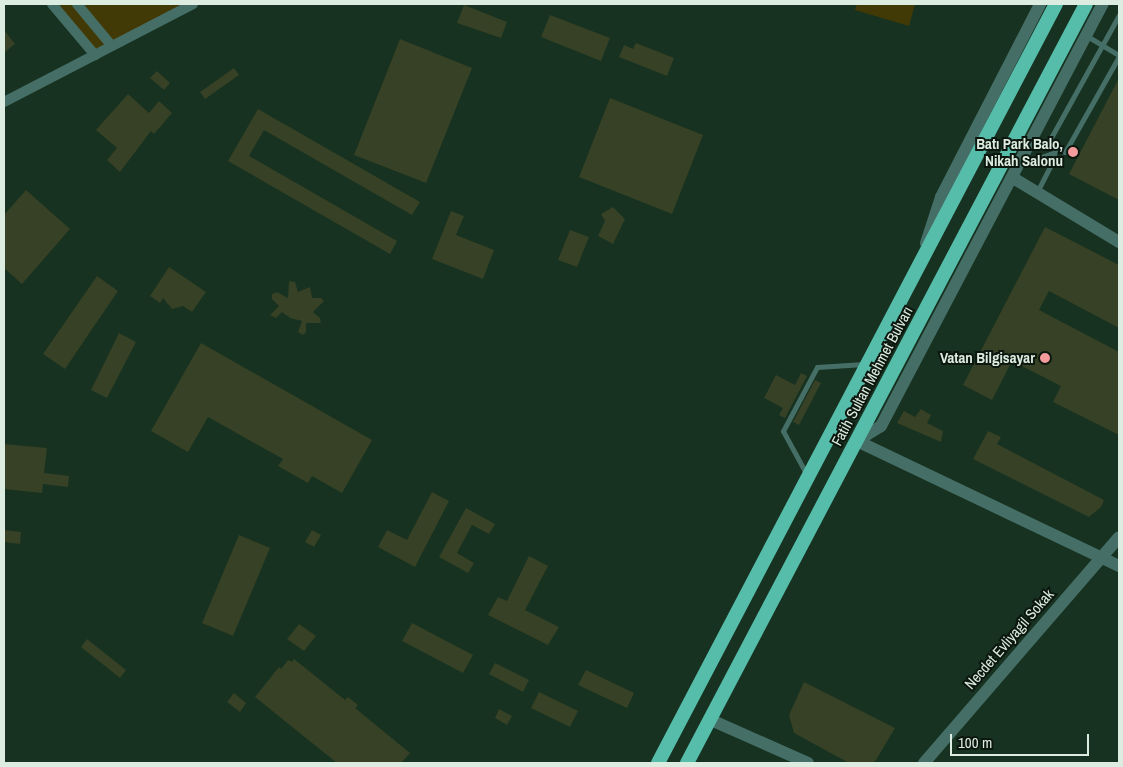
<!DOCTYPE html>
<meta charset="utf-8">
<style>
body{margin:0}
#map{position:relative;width:1123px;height:767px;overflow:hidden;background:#173220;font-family:"Archivo Narrow",sans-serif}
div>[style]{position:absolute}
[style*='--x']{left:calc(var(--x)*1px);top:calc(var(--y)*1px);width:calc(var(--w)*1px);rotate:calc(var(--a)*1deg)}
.green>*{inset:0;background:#423a06}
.building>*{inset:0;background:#364125}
.service>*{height:5px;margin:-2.5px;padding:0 2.5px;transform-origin:2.5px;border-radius:2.5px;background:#456e66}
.minor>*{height:10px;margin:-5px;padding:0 5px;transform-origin:5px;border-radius:5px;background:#456e66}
.tertiary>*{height:12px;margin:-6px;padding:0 6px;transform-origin:6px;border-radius:6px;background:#456e66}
.trunk>*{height:14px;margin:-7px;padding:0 7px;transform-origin:7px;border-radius:7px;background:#57bdab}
.dots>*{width:14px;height:14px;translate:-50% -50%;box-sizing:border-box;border:2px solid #0c170f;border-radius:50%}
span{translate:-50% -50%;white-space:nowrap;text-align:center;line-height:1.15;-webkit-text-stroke:4px #0c170f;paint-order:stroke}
.poi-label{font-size:15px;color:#dcece0;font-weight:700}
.right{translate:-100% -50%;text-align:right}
.street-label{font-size:15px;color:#dcece0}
.frame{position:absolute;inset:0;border:5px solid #dcece0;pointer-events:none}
.scale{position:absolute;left:950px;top:734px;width:139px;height:22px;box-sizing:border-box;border:2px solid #dcece0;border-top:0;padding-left:6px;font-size:15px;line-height:18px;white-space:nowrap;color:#dcece0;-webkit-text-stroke:4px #0c170f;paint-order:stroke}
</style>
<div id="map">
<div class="green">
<i style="clip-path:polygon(52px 4px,193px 4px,95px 55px)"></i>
<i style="clip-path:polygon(857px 4px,915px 4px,909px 26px,855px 10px)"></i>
</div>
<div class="building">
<i style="clip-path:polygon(464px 5px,507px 22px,501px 38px,457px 23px)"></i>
<i style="clip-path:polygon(550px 15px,610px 38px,601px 61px,541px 37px)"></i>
<i style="clip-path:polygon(4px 30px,15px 44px,4px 53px)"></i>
<i style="clip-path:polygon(400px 39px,472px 68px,426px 183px,354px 155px)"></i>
<i style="clip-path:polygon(636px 43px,674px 58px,667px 76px,619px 57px,624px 45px,633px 49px)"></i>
<i style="clip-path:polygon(234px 68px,239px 75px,205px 99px,200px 92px)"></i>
<i style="clip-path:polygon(157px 71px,170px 83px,164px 90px,150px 78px)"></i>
<i style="clip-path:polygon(1119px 78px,1119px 200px,1069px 174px)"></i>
<i style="clip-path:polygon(128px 94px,149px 113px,159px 101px,172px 113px,154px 134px,151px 131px,120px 172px,107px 160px,117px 148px,96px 130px)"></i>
<i style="clip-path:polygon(610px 98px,703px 135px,672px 214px,579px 177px)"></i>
<i style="clip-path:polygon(258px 109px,420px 202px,412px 215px,264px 130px,249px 156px,397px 241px,390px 254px,228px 161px)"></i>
<i style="clip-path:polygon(26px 190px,70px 229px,22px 284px,4px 268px,4px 215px)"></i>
<i style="clip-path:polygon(613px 207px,625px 219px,613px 244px,598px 236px,605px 221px,601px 214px)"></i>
<i style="clip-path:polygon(451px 211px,464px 216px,456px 235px,494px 250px,483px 279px,432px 259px)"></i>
<i style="clip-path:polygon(1045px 227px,1119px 265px,1119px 328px,1049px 291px,1039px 310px,1119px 352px,1119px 435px,1053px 402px,1061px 386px,1012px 361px,992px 400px,963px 385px)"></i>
<i style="clip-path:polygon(570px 230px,589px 237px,577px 267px,558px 260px)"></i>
<i style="clip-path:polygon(169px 267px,206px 292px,192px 312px,183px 306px,172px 309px,163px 298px,160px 303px,150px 296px)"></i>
<i style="clip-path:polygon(97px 276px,118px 291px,65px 369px,43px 354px)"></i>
<i style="clip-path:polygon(289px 281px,295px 282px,298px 292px,310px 287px,312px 298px,321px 298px,324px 301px,313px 312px,320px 318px,321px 323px,306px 323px,306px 332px,303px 335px,298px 332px,302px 321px,290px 318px,282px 312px,276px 318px,270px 315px,279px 306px,272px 299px,272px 294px,277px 292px,288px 298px)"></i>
<i style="clip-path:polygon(119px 333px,136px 342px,107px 398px,91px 390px)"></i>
<i style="clip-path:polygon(201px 343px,372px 440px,342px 493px,312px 476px,308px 483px,278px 466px,283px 459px,208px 417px,188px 452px,151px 431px)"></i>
<i style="clip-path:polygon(801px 373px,807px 376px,785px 418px,779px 415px,783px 408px,764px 398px,776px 375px,795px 385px)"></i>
<i style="clip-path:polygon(815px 380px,821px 383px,799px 425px,793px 422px)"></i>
<i style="clip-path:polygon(921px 409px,931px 415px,927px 423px,943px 431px,941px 442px,897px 423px,904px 411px,915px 417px)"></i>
<i style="clip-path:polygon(988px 431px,1001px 437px,997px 444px,1104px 500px,1101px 507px,1089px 517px,973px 459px)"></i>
<i style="clip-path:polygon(4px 444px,47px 448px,44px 473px,69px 476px,68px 487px,43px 484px,42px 493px,4px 489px)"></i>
<i style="clip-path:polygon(432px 492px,449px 501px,415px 567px,378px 547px,387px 530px,407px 540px)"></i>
<i style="clip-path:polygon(466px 508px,495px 524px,489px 534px,472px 525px,457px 553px,474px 563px,468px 573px,439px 557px)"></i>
<i style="clip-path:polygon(4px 530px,21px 532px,20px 544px,4px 542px)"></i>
<i style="clip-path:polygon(312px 530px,321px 535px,314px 547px,305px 542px)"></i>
<i style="clip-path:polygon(239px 535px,270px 548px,233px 636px,202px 623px)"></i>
<i style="clip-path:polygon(529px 556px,548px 566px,525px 610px,559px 627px,548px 645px,488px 615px,498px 597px,507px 601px)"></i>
<i style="clip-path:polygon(412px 623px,473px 655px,463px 673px,402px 641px)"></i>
<i style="clip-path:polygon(299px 624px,316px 636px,304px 651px,287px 639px)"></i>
<i style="clip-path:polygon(87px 639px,126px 670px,120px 678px,81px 647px)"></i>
<i style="clip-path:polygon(294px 659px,345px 700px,348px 697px,358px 705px,355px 708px,410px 753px,401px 763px,337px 763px,255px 697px,279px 667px,281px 669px,288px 660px,292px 662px)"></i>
<i style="clip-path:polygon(495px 663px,529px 680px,523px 692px,489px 674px)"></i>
<i style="clip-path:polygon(586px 670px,634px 693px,627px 708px,578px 685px)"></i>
<i style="clip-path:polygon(804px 682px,895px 728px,876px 760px,872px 763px,849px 763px,794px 733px,789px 715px)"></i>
<i style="clip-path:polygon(539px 692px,578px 711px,570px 727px,531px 708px)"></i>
<i style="clip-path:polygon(234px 693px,246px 703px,240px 712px,227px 702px)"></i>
<i style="clip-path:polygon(499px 709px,512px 716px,507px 725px,495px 718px)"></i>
</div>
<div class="service">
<i style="--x:1119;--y:15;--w:146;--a:119"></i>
<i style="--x:1048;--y:143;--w:19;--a:28"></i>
<i style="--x:1065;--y:152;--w:110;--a:-60.6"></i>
<i style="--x:1087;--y:36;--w:37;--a:31"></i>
<i style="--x:1021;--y:164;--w:34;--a:-19"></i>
<i style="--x:1037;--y:192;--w:33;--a:-63"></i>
<i style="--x:1052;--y:163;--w:16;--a:-76"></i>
<i style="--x:807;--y:475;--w:50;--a:-118.6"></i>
<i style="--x:783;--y:431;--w:72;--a:-62"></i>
<i style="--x:817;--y:367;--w:47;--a:-3.7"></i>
</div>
<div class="minor">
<i style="--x:52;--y:4;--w:67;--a:49.9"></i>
<i style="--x:77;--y:4;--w:53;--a:50.3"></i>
<i style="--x:4;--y:102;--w:213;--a:-27.4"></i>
</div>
<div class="tertiary">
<i style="--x:1013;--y:178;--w:124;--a:31.1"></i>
<i style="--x:926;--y:243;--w:48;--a:-71.9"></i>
<i style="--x:941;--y:197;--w:217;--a:-62.8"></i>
<i style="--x:857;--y:441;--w:28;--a:-32"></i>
<i style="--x:881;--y:426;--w:477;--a:-62.3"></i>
<i style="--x:857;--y:441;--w:290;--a:25.5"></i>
<i style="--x:711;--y:720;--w:106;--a:23.9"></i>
<i style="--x:924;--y:763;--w:298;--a:-49.2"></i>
</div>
<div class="trunk">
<i style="--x:658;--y:763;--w:857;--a:-62.33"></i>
<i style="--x:687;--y:763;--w:857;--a:-62.27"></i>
</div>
<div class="dots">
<i style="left:1073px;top:152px;background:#f59b9c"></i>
<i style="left:1045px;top:358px;background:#f59b9c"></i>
</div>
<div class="poi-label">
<span class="right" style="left:1063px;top:152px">Batı Park Balo,<br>Nikah Salonu</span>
<span class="right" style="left:1035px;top:358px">Vatan Bilgisayar</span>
</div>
<div class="street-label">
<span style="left:872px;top:376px;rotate:-62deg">Fatih Sultan Mehmet Bulvarı</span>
<span style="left:1009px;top:639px;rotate:-49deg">Necdet Evliyagil Sokak</span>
</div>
<div class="frame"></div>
<div class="scale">100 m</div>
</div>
